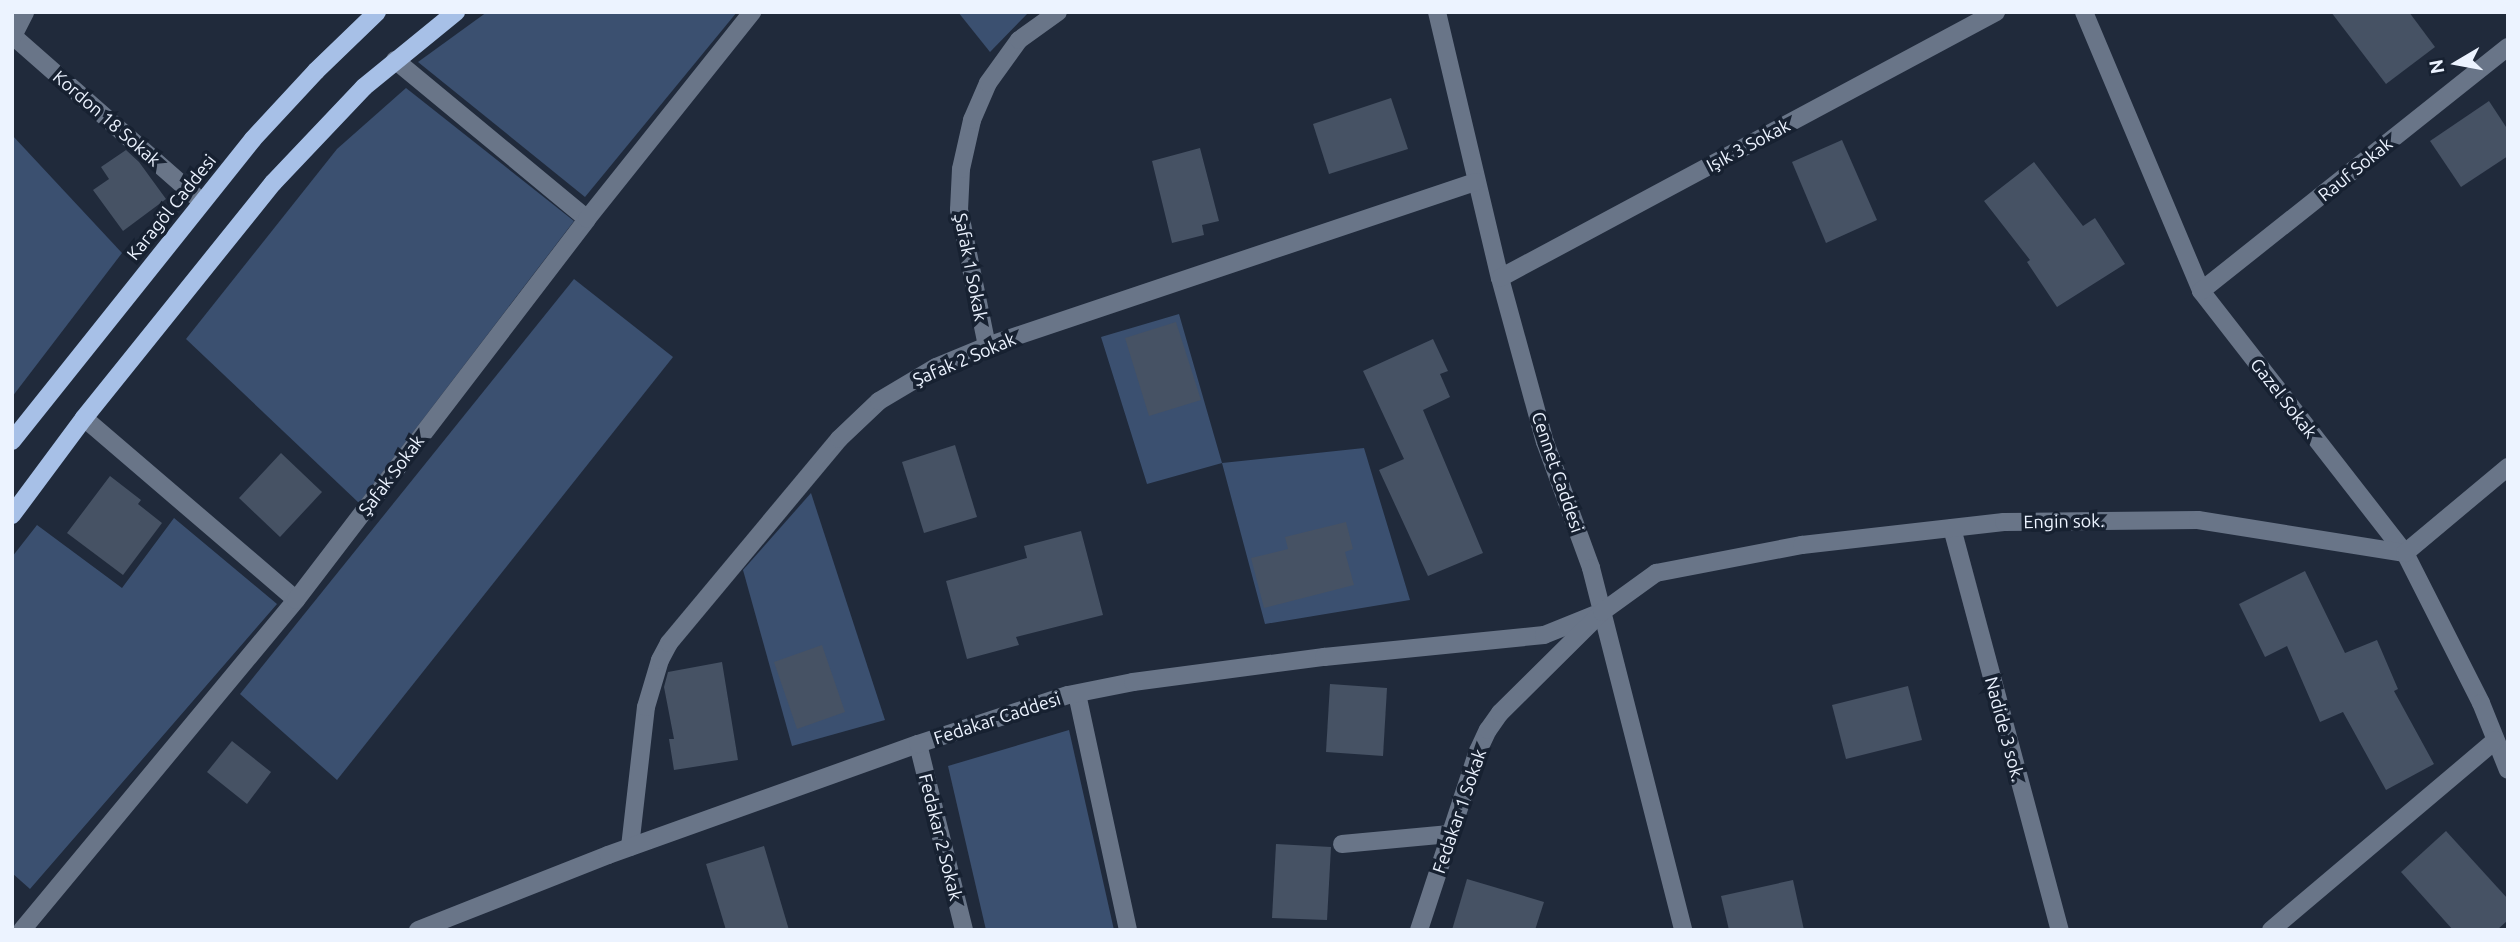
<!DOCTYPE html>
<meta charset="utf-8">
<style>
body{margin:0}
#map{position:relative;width:2520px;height:942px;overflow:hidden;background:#202a3b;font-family:Ubuntu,sans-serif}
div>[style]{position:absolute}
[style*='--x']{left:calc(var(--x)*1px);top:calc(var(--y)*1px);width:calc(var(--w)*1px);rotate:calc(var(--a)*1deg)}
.green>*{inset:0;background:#3b5070}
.building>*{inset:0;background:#465264}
.minor>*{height:18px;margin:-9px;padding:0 9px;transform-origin:9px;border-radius:9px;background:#697588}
.major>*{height:18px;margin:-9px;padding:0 9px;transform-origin:9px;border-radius:9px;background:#a7c0e7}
span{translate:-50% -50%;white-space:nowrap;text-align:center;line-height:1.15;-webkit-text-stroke:7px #172131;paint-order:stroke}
.street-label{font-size:18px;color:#ecf3ff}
.frame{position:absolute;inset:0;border:14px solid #ecf3ff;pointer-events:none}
.north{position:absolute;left:2422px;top:28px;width:70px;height:70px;-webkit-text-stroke:5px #172131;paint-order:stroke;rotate:260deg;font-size:19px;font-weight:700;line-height:28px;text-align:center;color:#ecf3ff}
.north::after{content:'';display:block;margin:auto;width:24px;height:32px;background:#ecf3ff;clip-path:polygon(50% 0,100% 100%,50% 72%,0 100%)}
</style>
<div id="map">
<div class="green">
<i style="clip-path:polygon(487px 12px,737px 12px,585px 197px,418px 62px)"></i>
<i style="clip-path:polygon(958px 12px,1029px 12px,990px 52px)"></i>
<i style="clip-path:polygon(406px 88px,574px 221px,359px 503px,186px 339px,337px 149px)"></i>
<i style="clip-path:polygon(12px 135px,122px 253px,12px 397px)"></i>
<i style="clip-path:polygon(574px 279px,673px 357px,337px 780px,240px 694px)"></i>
<i style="clip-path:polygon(1179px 314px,1222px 463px,1364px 448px,1410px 600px,1265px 624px,1222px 463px,1147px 484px,1101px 337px)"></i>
<i style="clip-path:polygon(811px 493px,885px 720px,792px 746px,743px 570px)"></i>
<i style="clip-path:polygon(174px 518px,277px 604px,30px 889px,12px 873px,12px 557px,37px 525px,122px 588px)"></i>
<i style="clip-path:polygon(1069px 730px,1114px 930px,986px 930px,948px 766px)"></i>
</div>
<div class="building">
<i style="clip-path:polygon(2331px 12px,2409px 12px,2435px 47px,2386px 84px)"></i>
<i style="clip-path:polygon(1391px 98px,1408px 149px,1329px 174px,1313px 124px)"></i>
<i style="clip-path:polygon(2489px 101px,2508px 130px,2508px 156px,2461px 187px,2430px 141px)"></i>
<i style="clip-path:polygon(1842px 140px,1877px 220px,1826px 243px,1792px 162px)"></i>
<i style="clip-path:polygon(1200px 148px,1219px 221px,1202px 225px,1204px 235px,1172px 243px,1152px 161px)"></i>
<i style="clip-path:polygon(126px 150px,139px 162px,166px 199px,123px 231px,93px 190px,109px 179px,101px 167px)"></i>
<i style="clip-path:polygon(2034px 162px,2083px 226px,2095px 218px,2125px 264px,2057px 307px,2027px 262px,2030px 260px,1984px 201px)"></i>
<i style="clip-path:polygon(1176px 322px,1201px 400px,1149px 416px,1125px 338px)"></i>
<i style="clip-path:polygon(1433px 339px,1448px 371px,1440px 374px,1450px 397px,1423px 410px,1483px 553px,1428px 576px,1379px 470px,1404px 459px,1363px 371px)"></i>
<i style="clip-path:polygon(955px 445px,977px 517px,924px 533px,902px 462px)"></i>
<i style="clip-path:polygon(281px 453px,322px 492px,280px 537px,239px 498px)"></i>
<i style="clip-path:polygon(110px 476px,141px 500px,138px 504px,162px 523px,123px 575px,67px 533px)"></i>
<i style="clip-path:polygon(1346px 522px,1353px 549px,1345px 552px,1354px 585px,1264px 608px,1251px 558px,1288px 549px,1285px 537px)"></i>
<i style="clip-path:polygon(1081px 531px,1103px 615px,1016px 637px,1019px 645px,967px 659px,946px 581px,1027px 558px,1024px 546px)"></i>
<i style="clip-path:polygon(2305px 571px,2345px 653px,2377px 640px,2398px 689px,2394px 691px,2434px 764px,2386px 790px,2343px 712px,2320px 722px,2287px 646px,2265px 657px,2239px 604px)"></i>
<i style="clip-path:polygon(822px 645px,845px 712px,797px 729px,774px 662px)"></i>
<i style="clip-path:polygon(722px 662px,738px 760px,674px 770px,669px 739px,674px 739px,664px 687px,668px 672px)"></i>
<i style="clip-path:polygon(1330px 684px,1387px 688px,1383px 756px,1326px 752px)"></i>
<i style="clip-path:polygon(1908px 686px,1922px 740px,1846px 759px,1832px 705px)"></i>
<i style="clip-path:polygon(232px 741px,271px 772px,247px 804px,207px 772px)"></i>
<i style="clip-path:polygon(2446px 831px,2508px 899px,2508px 920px,2497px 930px,2453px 930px,2401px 872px)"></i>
<i style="clip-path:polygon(1276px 844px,1331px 847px,1327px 920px,1272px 918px)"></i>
<i style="clip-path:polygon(764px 846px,789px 930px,726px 930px,706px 864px)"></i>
<i style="clip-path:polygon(1467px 879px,1544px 902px,1535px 930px,1452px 930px)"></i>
<i style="clip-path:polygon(1793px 880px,1804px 930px,1729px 930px,1721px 896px)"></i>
</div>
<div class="minor">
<i style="--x:1437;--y:12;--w:273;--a:76.7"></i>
<i style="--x:1500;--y:278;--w:170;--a:74.7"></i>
<i style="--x:1545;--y:442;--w:134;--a:69.9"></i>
<i style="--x:1591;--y:568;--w:374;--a:75.7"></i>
<i style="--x:2084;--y:12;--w:303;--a:67.2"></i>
<i style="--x:2201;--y:291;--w:332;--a:52.1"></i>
<i style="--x:2405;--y:553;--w:168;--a:63.1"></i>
<i style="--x:2481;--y:703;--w:72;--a:68.1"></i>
<i style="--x:13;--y:36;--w:250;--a:41.3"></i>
<i style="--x:12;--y:38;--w:29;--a:-63"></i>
<i style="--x:395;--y:60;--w:249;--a:39.6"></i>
<i style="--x:1500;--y:278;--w:563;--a:-28.2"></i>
<i style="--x:2201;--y:291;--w:392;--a:-38.5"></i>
<i style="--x:987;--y:346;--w:139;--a:-101.6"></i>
<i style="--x:959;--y:210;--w:41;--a:-87.2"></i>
<i style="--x:961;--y:169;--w:50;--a:-77.3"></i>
<i style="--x:972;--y:120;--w:40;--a:-66.6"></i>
<i style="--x:988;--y:83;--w:53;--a:-54.2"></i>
<i style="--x:1019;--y:40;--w:48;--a:-35.7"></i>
<i style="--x:84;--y:418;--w:279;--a:40.6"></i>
<i style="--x:1952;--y:528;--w:416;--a:75"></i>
<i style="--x:1077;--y:694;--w:241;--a:77.8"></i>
<i style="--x:918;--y:744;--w:192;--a:76.1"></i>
<i style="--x:1342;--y:844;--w:108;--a:-5.3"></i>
<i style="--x:630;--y:847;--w:141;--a:-83.5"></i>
<i style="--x:646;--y:707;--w:49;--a:-73.4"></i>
<i style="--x:660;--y:660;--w:19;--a:-62"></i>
<i style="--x:669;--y:643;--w:266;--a:-50.2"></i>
<i style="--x:839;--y:439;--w:55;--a:-43.5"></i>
<i style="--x:879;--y:401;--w:66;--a:-30.8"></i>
<i style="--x:936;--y:367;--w:55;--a:-22.4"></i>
<i style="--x:987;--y:346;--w:515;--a:-18.58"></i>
<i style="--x:22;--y:930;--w:429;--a:-50.3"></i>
<i style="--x:296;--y:600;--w:479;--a:-52.6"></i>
<i style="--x:587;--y:219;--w:265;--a:-51.4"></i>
<i style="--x:418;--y:930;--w:204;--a:-21.5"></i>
<i style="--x:608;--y:855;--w:329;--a:-19.7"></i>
<i style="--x:918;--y:744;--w:158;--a:-18.1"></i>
<i style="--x:1068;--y:695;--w:66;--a:-11.3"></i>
<i style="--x:1133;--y:682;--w:193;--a:-7.5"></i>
<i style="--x:1324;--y:657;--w:221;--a:-5.7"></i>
<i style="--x:1544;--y:635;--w:54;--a:-21.8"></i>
<i style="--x:1419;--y:930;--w:188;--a:-71.8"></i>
<i style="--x:1478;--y:751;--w:23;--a:-65"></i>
<i style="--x:1488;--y:730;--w:21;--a:-55"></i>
<i style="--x:1500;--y:713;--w:144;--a:-44.7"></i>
<i style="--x:1602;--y:612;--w:67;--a:-35.8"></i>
<i style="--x:1656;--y:573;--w:149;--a:-10.9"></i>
<i style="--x:1802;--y:545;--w:203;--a:-6.5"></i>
<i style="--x:2004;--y:522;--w:194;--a:-0.6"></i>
<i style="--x:2198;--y:520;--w:210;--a:9.1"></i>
<i style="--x:2405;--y:553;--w:134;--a:-39.9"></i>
<i style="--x:2271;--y:930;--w:294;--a:-40.2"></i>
</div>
<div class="major">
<i style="--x:12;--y:441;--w:386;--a:-51.4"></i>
<i style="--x:253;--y:139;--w:93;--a:-47.2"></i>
<i style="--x:316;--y:71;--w:85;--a:-44"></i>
<i style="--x:12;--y:515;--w:121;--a:-53.4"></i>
<i style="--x:84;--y:418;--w:302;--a:-51.2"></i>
<i style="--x:273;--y:183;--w:132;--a:-46.5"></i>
<i style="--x:364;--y:87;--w:119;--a:-39.2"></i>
</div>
<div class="street-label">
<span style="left:107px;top:118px;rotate:41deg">Kordon 18 Sokak</span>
<span style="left:1748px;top:145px;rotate:-28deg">Işık 3 Sokak</span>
<span style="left:2355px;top:169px;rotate:-39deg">Rauf Sokak</span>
<span style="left:171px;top:207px;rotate:-51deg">Karagöl Caddesi</span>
<span style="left:971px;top:267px;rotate:79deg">Şafak 1 Sokak</span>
<span style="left:964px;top:359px;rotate:-23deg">Şafak 2 Sokak</span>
<span style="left:2284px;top:398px;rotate:52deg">Gazel Sokak</span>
<span style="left:1558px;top:472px;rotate:71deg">Cennet Caddesi</span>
<span style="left:391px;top:475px;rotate:-53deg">Şafak Sokak</span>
<span style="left:2064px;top:521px;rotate:-1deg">Engin sok.</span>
<span style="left:997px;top:718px;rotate:-18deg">Fedakar Caddesi</span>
<span style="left:2005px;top:729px;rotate:75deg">Nadide 3 sok.</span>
<span style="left:1459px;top:811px;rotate:-71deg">Fedakar 1 Sokak</span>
<span style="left:941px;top:837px;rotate:76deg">Fedakar 2 Sokak</span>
</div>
<div class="frame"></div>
<div class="north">N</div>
</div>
